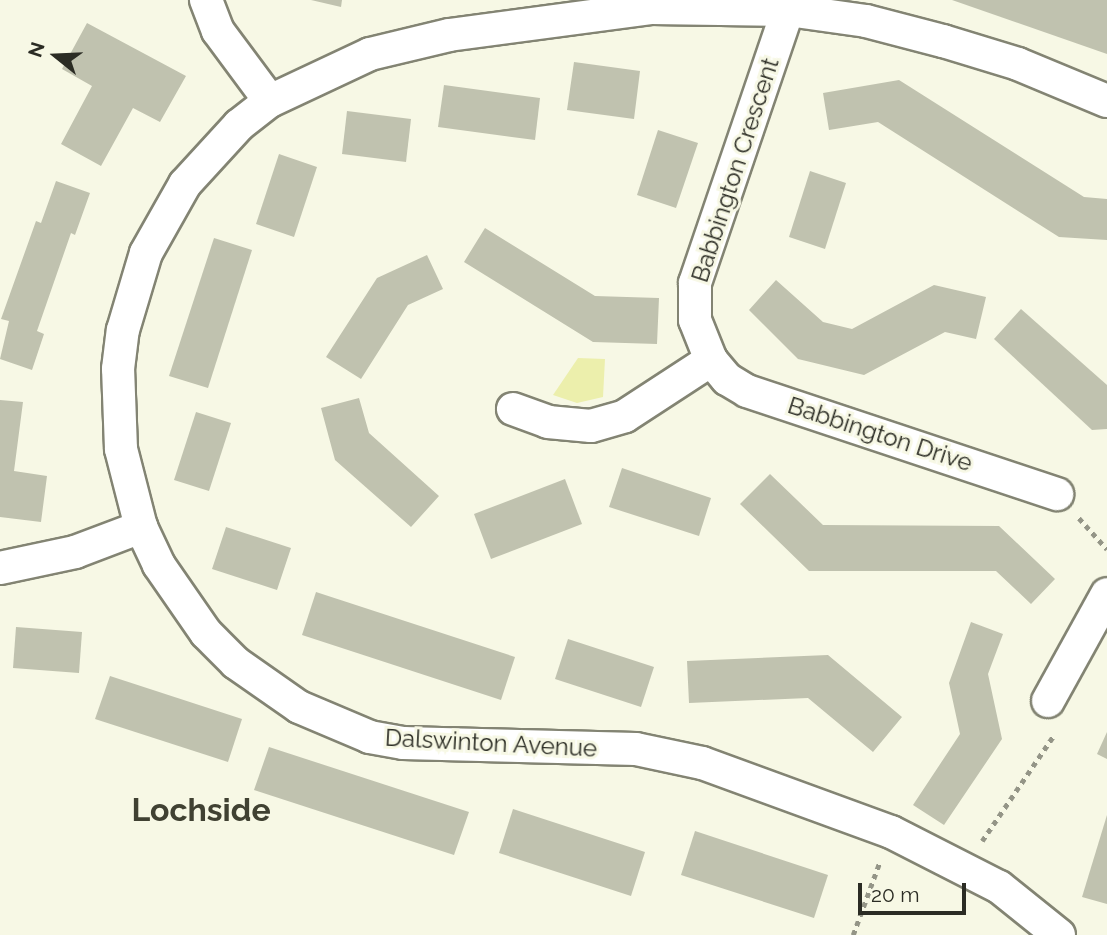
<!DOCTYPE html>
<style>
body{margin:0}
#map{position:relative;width:1107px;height:935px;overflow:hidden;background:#f7f8e5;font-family:Raleway,sans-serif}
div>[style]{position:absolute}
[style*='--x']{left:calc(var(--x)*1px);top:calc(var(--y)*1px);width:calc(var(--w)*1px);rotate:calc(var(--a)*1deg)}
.green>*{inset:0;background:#ecefac}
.building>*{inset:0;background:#c0c2af}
.path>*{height:4.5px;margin-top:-2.25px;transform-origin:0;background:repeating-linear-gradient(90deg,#949587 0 5px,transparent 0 10px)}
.roads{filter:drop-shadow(2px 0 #838473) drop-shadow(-2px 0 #838473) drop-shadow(0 2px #838473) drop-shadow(0 -2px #838473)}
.street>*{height:32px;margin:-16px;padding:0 16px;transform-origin:16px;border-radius:16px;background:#fff}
span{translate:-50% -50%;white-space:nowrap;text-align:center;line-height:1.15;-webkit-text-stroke:6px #f7f8e5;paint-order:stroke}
.street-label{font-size:24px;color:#2b2c24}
.district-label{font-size:32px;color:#404132;font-weight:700}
.north{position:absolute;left:21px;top:21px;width:70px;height:70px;-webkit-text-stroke:5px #f7f8e5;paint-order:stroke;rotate:288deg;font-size:19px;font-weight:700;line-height:28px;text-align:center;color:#2b2c24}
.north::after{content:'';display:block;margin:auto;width:24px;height:32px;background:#2b2c24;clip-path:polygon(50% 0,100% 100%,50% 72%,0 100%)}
.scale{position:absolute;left:858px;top:883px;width:108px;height:32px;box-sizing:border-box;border:4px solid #2b2c24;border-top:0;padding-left:9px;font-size:21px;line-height:24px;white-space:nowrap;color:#2b2c24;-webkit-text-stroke:5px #f7f8e5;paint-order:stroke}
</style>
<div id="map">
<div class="green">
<i style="clip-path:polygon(578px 358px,605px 359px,603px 397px,577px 403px,553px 395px)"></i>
</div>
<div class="building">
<i style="clip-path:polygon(311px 0,342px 0,341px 7px)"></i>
<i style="clip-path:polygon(952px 0,1107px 0,1107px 54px)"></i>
<i style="clip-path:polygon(87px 23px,186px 76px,160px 122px,133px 108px,101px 166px,61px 144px,92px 86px,62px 69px)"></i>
<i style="clip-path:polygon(574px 62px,640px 71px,634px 119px,567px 110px)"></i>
<i style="clip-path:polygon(899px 80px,1084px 197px,1107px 199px,1107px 240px,1059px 237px,878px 122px,829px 130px,823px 93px)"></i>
<i style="clip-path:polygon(444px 85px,540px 98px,535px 140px,438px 127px)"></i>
<i style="clip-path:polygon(347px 111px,411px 119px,406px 162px,342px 154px)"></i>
<i style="clip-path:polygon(658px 130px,698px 143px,676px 208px,637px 195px)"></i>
<i style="clip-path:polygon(279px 154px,317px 167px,294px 237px,256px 224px)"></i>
<i style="clip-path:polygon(810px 171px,846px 183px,825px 249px,789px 237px)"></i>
<i style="clip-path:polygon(56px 181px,90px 193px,75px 235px,71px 233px,37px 331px,44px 334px,32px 370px,0 359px,9px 321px,1px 319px,36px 221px,41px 223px)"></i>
<i style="clip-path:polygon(485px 228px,595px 296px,659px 298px,657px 344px,593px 342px,464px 262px)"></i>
<i style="clip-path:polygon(214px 238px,252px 250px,208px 388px,169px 376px)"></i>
<i style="clip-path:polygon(427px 255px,443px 289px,408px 305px,361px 379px,326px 357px,377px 278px)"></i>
<i style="clip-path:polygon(776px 280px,823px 322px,852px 329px,934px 285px,986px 297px,976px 339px,945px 332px,864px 375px,798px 359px,749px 310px)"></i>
<i style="clip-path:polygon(1021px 309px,1107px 385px,1107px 429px,1092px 430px,994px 339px)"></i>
<i style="clip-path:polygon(359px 398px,369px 433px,439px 496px,411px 527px,335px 460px,321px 408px)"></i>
<i style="clip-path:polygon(0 400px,23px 402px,14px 471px,47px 476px,41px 522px,0 517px)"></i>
<i style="clip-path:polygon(196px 412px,231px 423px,209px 491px,174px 480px)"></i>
<i style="clip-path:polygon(622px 468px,711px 498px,699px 536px,609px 507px)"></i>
<i style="clip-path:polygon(770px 474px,823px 525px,999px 526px,1055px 579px,1031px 604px,996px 571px,809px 571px,740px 504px)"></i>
<i style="clip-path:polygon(565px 479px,582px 524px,491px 559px,474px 514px)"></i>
<i style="clip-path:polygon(226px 527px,291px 548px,277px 590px,212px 569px)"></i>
<i style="clip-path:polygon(316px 592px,515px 657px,501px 700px,302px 635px)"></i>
<i style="clip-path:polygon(971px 622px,1003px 634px,988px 674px,1002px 739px,944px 825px,913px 805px,960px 734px,949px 683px)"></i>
<i style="clip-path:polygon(16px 627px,82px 632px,79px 673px,13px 668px)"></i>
<i style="clip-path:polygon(568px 639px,654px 667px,641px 707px,555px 679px)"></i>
<i style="clip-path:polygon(828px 655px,902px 717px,873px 752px,808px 698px,689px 703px,687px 661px)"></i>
<i style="clip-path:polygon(110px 676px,242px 719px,228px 762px,95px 719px)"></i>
<i style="clip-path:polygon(1107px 732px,1107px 759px,1097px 754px)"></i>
<i style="clip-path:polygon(269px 747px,469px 812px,454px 855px,254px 790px)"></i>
<i style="clip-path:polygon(513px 809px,645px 852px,631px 896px,499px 853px)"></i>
<i style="clip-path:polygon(1107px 815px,1107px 904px,1082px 897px)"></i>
<i style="clip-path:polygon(695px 831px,828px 875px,814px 918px,681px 875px)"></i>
</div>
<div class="path">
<i style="--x:1079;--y:518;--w:42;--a:47.9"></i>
<i style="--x:982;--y:841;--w:128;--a:-55.8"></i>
<i style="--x:853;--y:935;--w:76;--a:-69.9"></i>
</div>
<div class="roads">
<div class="street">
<i style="--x:206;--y:0;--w:33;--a:69"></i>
<i style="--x:218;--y:31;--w:87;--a:53.4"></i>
<i style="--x:711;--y:360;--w:25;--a:50"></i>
<i style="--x:727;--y:379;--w:23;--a:31"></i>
<i style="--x:747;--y:391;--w:327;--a:18.4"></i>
<i style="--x:513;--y:409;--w:37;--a:20"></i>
<i style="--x:548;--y:422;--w:43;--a:5.3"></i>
<i style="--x:591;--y:426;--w:35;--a:-16"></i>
<i style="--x:625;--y:416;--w:103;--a:-33.1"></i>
<i style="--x:711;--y:360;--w:43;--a:-111.8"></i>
<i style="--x:695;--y:320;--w:37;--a:-90"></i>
<i style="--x:695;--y:283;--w:288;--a:-71.2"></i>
<i style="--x:0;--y:568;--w:77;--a:-12"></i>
<i style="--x:75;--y:552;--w:71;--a:-20.7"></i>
<i style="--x:1048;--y:701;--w:122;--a:-61.1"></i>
<i style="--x:1059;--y:935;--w:77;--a:-141.3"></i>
<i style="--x:999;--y:887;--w:121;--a:-153"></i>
<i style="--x:891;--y:832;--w:201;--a:-159.9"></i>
<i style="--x:702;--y:763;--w:67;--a:-168"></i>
<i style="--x:636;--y:749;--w:233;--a:-178.5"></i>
<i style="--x:403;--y:743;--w:34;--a:-170"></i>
<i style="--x:370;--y:737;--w:77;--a:-157.1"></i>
<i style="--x:299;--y:707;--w:77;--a:-145.1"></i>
<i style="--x:236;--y:663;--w:42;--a:-135"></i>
<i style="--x:206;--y:633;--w:83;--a:-124.7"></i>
<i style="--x:159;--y:565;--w:42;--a:-115.3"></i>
<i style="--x:141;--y:527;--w:81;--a:-104.4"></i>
<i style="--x:121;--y:449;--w:80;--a:-92.1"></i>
<i style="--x:118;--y:369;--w:39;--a:-83"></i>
<i style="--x:123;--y:330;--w:80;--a:-73.4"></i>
<i style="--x:146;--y:253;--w:79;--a:-60.5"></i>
<i style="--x:185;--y:184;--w:80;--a:-47.5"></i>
<i style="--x:239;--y:125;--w:39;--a:-38"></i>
<i style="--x:270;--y:101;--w:110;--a:-25.2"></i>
<i style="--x:370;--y:54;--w:81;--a:-13.5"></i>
<i style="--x:449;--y:35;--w:205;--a:-7.6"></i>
<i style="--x:652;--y:8;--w:136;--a:0.8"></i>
<i style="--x:788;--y:10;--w:79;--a:8"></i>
<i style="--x:866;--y:21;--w:80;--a:14.6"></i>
<i style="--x:943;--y:41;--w:78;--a:17"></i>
<i style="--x:1018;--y:64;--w:96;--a:22.6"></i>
</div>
</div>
<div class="street-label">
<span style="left:735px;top:170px;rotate:-72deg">Babbington Crescent</span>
<span style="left:880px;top:434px;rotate:18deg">Babbington Drive</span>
<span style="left:491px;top:743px;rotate:3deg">Dalswinton Avenue</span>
</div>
<div class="district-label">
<span style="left:201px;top:810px">Lochside</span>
</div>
<div class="north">N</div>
<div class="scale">20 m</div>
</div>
